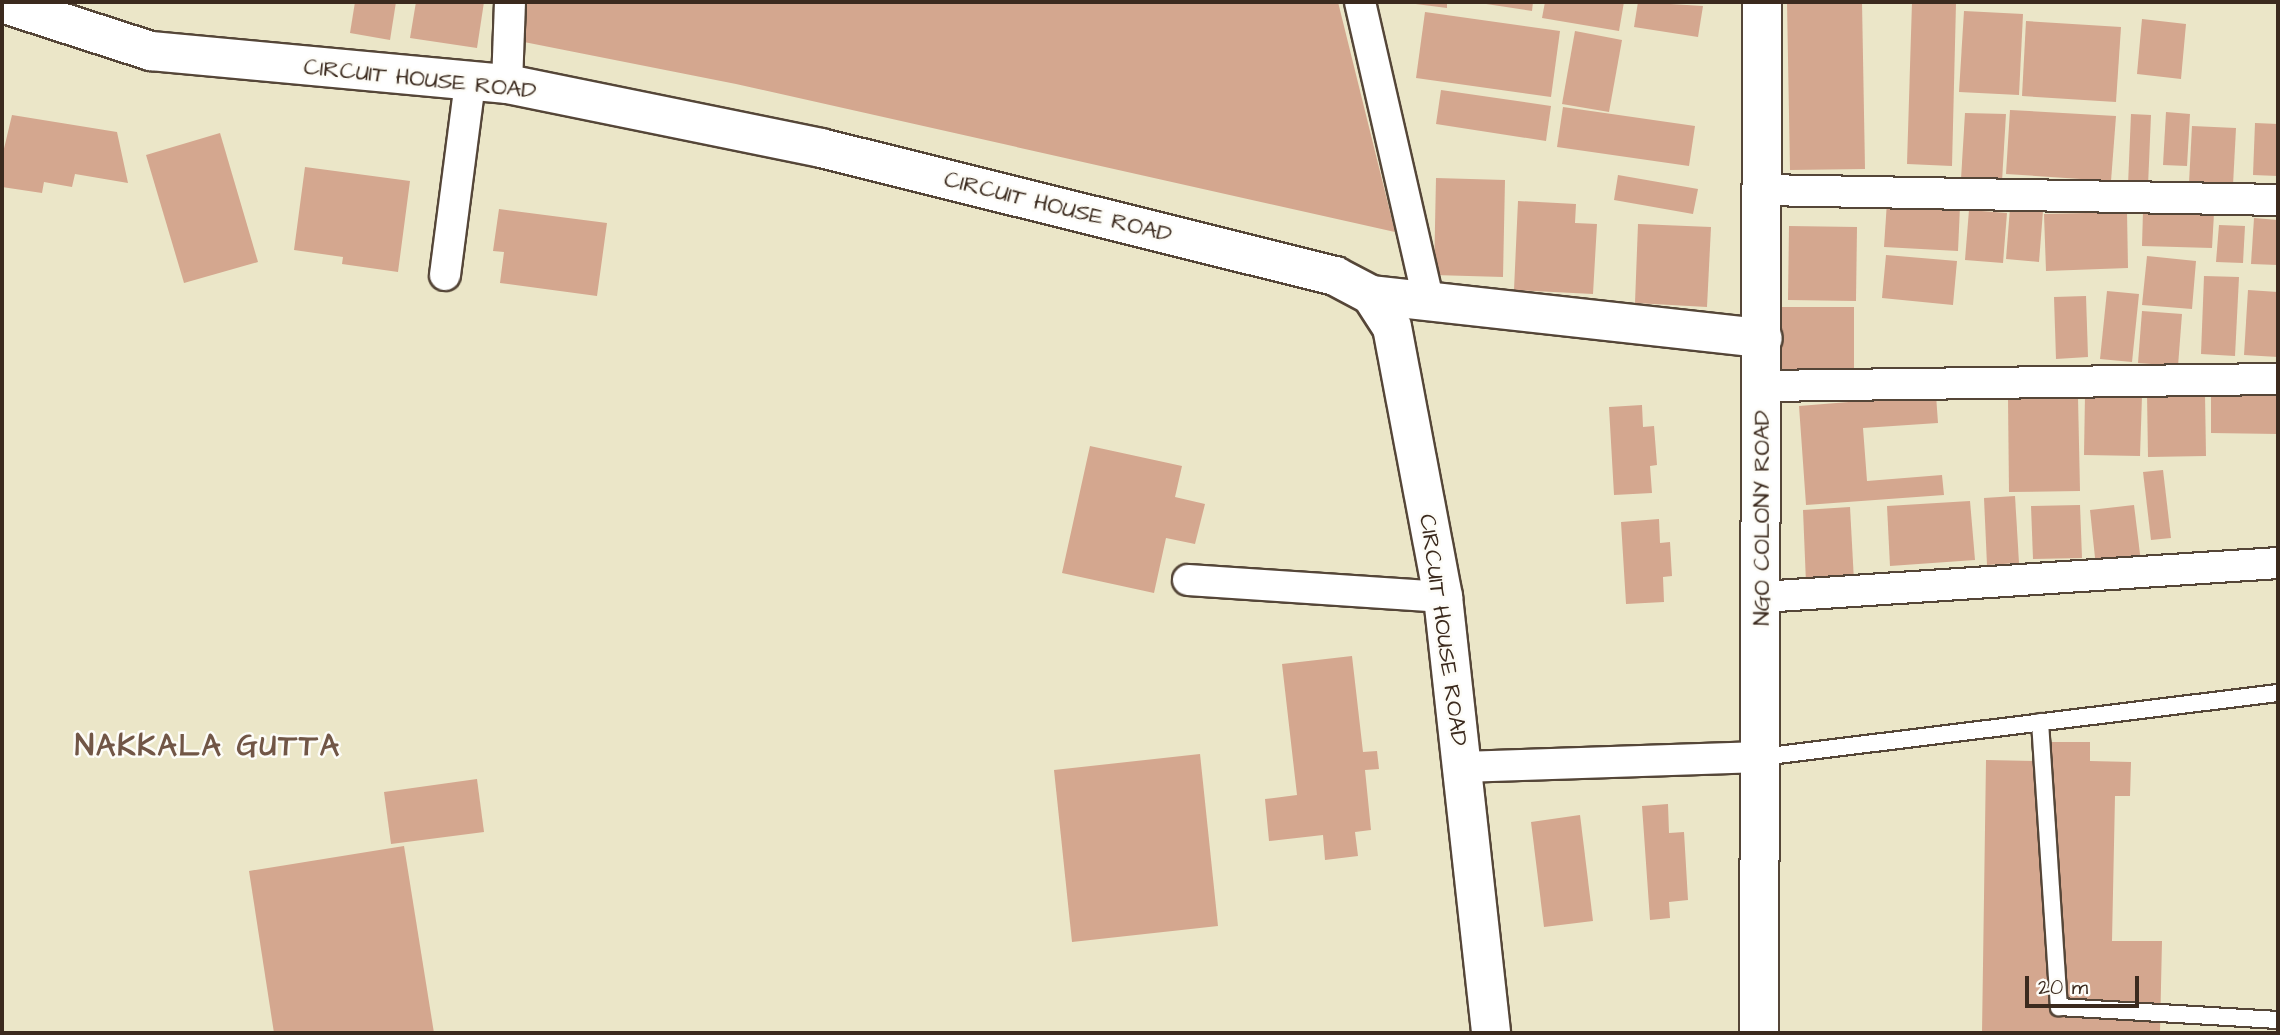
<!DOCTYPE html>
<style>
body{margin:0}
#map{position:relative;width:2280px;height:1035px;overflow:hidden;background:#ebe6c8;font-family:"Architects Daughter",sans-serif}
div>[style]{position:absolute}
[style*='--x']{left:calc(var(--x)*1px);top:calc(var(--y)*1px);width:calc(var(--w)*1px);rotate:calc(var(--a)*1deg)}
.building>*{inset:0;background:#d4a78f}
.roads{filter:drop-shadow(2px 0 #554638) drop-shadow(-2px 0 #554638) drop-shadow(0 2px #554638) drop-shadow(0 -2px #554638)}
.service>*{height:16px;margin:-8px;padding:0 8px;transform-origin:8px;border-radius:8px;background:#fff}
.minor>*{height:30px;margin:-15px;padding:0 15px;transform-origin:15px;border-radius:15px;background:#fff}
.tertiary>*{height:38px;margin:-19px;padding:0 19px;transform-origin:19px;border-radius:19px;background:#fff}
span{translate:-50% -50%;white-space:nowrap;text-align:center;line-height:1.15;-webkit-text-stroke:5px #fdfcf7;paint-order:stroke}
.street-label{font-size:23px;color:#3b2a1e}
.district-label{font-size:30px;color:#715646;font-weight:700;letter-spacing:2px}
.frame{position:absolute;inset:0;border:4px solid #3b2a1e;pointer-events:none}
.scale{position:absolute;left:2025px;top:976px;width:114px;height:32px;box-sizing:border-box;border:4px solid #3b2a1e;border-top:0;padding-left:9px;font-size:21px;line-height:24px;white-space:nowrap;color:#3b2a1e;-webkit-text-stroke:5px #fdfcf7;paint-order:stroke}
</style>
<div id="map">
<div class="building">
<i style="clip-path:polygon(355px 2px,396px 2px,390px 40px,350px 33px)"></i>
<i style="clip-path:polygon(416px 2px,484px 2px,477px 48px,410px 38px)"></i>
<i style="clip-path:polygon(526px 2px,1338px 2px,1395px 232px,736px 84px,524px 42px)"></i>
<i style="clip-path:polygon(1400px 2px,1447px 2px,1447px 8px)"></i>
<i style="clip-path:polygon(1473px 2px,1533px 2px,1532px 11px)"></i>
<i style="clip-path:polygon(1545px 2px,1624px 2px,1619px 31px,1542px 18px)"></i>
<i style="clip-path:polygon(1638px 2px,1703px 6px,1698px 37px,1634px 27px)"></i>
<i style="clip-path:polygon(1787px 2px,1862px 2px,1865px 169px,1790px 170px)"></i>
<i style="clip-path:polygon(1912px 2px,1956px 3px,1952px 166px,1907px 164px)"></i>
<i style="clip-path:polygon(1964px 11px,2023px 14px,2019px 95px,1959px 92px)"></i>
<i style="clip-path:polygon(1425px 12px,1560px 31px,1551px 97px,1416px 78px)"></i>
<i style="clip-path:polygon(2142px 19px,2186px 24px,2181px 79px,2137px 74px)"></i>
<i style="clip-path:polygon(2026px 21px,2121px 27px,2116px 102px,2022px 96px)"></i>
<i style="clip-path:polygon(1575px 31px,1622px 40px,1609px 112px,1562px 104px)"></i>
<i style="clip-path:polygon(1441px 90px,1551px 106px,1546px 141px,1436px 124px)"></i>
<i style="clip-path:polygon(1563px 107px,1695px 126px,1689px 166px,1557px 147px)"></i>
<i style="clip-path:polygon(2010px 110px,2116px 116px,2111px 181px,2006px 174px)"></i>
<i style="clip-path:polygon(2166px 112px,2190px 114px,2187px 166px,2163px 165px)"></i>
<i style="clip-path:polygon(1965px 113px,2006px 114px,2002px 181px,1961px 179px)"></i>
<i style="clip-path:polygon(2131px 114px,2151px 115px,2148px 186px,2128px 185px)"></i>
<i style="clip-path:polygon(12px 115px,117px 132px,128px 183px,75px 174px,72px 187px,44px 182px,42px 193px,2px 187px,2px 157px)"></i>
<i style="clip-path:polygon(2255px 123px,2278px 124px,2278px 176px,2253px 175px)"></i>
<i style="clip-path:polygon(2192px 126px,2236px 128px,2233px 185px,2189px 183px)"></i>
<i style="clip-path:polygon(220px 133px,258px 262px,184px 283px,146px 155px)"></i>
<i style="clip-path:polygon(305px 167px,410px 181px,398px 272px,342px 264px,343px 257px,294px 250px)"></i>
<i style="clip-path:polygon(1618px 175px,1698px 189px,1693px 214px,1614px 200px)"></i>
<i style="clip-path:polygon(1436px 178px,1505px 180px,1503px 277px,1434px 275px)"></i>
<i style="clip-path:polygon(1518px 201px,1576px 204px,1575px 223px,1597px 224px,1593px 294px,1514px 290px)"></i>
<i style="clip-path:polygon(1887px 202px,1960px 206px,1958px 251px,1884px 247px)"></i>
<i style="clip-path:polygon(2010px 208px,2043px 211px,2039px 262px,2006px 259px)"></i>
<i style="clip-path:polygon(499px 209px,607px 223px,597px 296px,500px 283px,504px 252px,493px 251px)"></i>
<i style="clip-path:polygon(1969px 210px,2007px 213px,2003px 263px,1965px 260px)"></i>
<i style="clip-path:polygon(2143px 211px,2214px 213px,2212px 248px,2142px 246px)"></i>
<i style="clip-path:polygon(2127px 212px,2128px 268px,2046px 271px,2044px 214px)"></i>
<i style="clip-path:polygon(2254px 218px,2278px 220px,2278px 265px,2251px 264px)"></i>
<i style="clip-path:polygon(1638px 224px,1711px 227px,1707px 307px,1635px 303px)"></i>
<i style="clip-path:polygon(2219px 225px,2245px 226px,2243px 263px,2216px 262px)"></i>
<i style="clip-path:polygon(1789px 226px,1857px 227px,1856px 301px,1788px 300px)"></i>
<i style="clip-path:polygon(1886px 255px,1957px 261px,1953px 305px,1882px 298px)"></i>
<i style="clip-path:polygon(2147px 256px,2196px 261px,2192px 309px,2142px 305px)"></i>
<i style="clip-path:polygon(2204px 276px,2239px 277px,2235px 356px,2201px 354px)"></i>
<i style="clip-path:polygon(2248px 290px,2278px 292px,2278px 357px,2244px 355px)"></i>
<i style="clip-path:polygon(2107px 291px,2139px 294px,2132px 362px,2100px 359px)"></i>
<i style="clip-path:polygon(2086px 296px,2088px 357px,2056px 359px,2054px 297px)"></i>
<i style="clip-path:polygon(1775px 307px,1854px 307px,1854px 382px,1775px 382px)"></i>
<i style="clip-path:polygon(2142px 311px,2182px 314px,2178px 366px,2138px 363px)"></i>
<i style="clip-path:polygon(2147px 394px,2205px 394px,2206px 456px,2148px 457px)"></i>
<i style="clip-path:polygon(1936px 395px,1938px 423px,1863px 428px,1867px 481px,1942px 475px,1944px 495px,1806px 505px,1799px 406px)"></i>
<i style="clip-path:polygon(2085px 395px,2142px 396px,2140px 456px,2084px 455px)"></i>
<i style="clip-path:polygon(2211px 395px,2278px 396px,2278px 434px,2211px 433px)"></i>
<i style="clip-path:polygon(2078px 397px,2080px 491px,2009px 492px,2008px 399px)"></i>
<i style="clip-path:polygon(1642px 405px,1643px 427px,1654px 426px,1657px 465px,1650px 466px,1652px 493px,1614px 495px,1609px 407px)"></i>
<i style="clip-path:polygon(1090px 446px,1182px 466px,1175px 497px,1205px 504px,1195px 544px,1166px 538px,1154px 593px,1062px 573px)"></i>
<i style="clip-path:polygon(2163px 470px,2171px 538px,2151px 540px,2143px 472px)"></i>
<i style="clip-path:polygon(2015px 496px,2019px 563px,1987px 565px,1984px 498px)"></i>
<i style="clip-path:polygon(1970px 501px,1975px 560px,1890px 566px,1887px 506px)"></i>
<i style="clip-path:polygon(2080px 505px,2082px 558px,2033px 559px,2031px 506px)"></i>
<i style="clip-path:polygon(2134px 505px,2141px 562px,2096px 567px,2090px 510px)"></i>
<i style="clip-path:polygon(1850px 507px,1854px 581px,1806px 583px,1803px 510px)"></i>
<i style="clip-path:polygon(1659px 519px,1660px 543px,1670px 542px,1672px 576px,1663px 577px,1664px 602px,1626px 604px,1621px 522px)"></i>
<i style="clip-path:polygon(1352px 656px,1363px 752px,1377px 751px,1379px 769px,1365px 770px,1371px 830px,1355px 832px,1358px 856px,1325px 860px,1323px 835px,1269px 841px,1265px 799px,1297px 795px,1282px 664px)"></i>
<i style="clip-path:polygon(2035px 742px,2090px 742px,2090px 761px,2131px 762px,2130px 796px,2115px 796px,2112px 941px,2162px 941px,2160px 1033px,1982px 1033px,1986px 760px,2035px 761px)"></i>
<i style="clip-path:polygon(1200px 754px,1218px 926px,1072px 942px,1054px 770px)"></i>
<i style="clip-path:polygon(477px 779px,484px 832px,391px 844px,384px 792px)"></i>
<i style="clip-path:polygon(1668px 804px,1669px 833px,1684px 832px,1688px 900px,1669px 902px,1670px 918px,1650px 920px,1642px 806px)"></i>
<i style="clip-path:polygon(1580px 815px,1593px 921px,1544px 927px,1531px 822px)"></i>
<i style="clip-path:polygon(404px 846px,434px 1033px,274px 1033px,249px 871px)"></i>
</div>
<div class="roads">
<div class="service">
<i style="--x:2040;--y:722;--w:286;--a:86.2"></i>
<i style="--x:2059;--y:1007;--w:219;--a:3.4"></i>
<i style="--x:1761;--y:757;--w:521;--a:-7.06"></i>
</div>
<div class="minor">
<i style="--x:1360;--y:2;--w:306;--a:77.1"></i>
<i style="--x:507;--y:84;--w:82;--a:-87.9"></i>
<i style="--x:1763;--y:190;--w:515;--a:1.11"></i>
<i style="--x:445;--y:275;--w:195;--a:-82.6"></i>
<i style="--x:1763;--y:386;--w:515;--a:-0.78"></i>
<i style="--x:1188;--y:580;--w:256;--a:3.8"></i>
<i style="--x:1762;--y:597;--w:517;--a:-3.77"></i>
<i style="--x:1462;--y:767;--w:299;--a:-1.9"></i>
</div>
<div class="tertiary">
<i style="--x:2;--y:3;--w:157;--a:17.9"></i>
<i style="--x:151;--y:51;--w:358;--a:5.3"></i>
<i style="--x:507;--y:84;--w:320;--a:11.5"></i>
<i style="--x:821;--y:148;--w:530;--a:13.98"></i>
<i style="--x:1335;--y:276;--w:41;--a:27.8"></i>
<i style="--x:1371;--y:295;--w:38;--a:57"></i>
<i style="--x:1392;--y:327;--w:275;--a:79.3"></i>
<i style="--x:1443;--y:597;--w:439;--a:83.7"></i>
<i style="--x:1371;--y:295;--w:394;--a:6.3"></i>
<i style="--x:1759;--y:1033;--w:1031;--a:-89.83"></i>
</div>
</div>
<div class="street-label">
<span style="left:420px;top:79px;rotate:6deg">CIRCUIT HOUSE ROAD</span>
<span style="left:1058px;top:207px;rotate:14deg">CIRCUIT HOUSE ROAD</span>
<span style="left:1762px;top:518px;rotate:-90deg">NGO COLONY ROAD</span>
<span style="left:1443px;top:630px;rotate:82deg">CIRCUIT HOUSE ROAD</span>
</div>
<div class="district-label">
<span style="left:208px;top:746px">NAKKALA GUTTA</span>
</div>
<div class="frame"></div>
<div class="scale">20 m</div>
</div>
